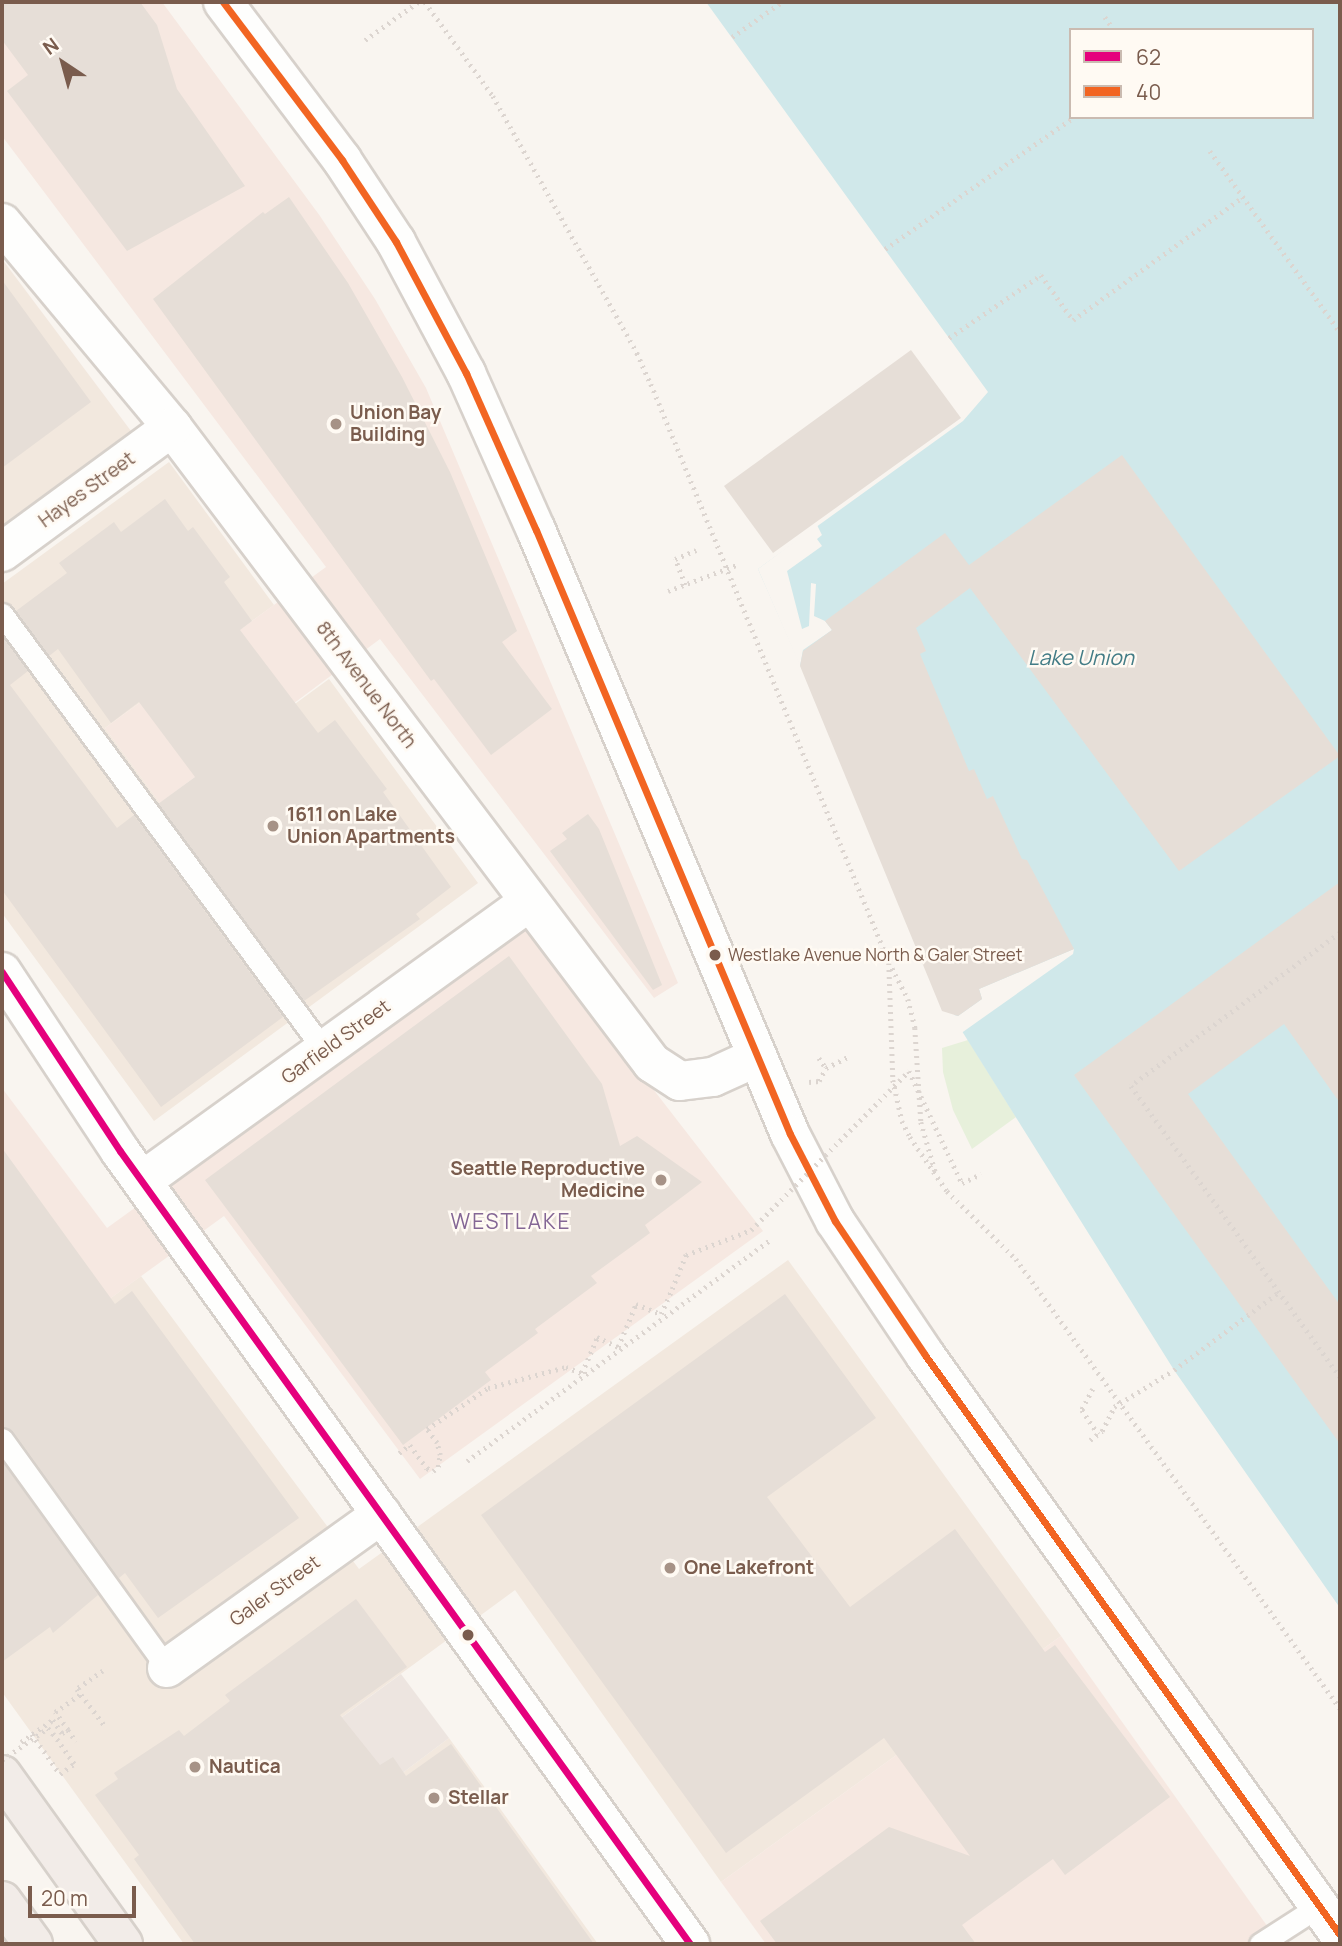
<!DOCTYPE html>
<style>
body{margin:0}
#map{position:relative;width:1342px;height:1946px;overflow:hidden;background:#f9f5f0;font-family:Manrope,sans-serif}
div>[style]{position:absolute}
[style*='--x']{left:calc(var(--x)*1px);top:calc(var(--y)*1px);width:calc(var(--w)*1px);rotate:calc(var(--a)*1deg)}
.residential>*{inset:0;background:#f2e8de}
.commercial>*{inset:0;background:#f6e8e1}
.industrial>*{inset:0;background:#ede5e0}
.green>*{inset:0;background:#e7f0db}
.water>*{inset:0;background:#d0e8ea}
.pier>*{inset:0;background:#f9f5f0}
.building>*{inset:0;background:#e6ded7}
.path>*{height:4.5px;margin-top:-2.25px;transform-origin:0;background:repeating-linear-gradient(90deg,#dcd5d0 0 2px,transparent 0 7px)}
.roads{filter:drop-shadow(2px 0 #d7d1cb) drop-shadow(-2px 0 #d7d1cb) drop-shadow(0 2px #d7d1cb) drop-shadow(0 -2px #d7d1cb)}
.service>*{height:21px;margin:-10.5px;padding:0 10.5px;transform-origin:10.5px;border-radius:10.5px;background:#fefefd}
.minor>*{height:38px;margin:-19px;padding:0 19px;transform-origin:19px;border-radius:19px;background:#fefefd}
.secondary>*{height:38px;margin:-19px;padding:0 19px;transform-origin:19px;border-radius:19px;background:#fefefd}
.trunk>*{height:38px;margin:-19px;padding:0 19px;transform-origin:19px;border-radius:19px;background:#f2ece8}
.path-bridge>*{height:4.5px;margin-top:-2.25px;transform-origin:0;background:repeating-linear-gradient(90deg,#dcd5d0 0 2px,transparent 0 7px)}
.bus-1>*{height:7px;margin:-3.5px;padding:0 3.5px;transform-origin:3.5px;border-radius:3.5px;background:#e5007d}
.bus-2>*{height:7px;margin:-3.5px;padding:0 3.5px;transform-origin:3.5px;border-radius:3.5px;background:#f26522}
.dots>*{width:19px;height:19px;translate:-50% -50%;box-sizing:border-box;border:4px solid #fffaf3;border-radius:50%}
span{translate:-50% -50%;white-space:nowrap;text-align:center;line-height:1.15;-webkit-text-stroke:5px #fffaf3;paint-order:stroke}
.bus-label{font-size:17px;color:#7a5c4d}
.left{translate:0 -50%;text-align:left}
.poi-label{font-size:19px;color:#7a5c4d;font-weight:700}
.right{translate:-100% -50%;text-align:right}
.street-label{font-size:19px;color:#7a5c4d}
.water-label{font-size:21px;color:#437c86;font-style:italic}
.neighbourhood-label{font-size:21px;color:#846695;letter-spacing:2px}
.frame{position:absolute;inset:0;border:4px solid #7a5c4d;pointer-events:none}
.legend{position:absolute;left:1069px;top:28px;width:245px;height:91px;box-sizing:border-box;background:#fffaf3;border:2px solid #cabbb1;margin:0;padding:9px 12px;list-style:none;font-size:21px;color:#7a5c4d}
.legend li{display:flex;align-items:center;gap:14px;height:35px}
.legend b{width:35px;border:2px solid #cabbb1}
.north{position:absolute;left:28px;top:28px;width:70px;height:70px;-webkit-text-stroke:5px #fffaf3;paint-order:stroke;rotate:324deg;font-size:19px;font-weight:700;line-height:28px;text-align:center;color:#7a5c4d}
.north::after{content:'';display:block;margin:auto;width:24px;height:32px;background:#7a5c4d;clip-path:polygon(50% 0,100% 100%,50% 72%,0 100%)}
.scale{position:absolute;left:28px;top:1886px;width:108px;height:32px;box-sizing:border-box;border:4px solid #7a5c4d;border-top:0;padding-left:9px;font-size:21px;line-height:24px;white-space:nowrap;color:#7a5c4d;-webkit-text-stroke:5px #fffaf3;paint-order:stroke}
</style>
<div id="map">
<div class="residential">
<i style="clip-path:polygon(2px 259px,134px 435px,2px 532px)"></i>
<i style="clip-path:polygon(169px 462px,274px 605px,105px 728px,160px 803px,329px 679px,478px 883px,154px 1121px,2px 913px,2px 584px)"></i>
<i style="clip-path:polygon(788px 1260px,1061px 1636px,721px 1882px,515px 1590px,252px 1783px,300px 1850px,449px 1738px,598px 1944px,184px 1944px,2px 1692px,2px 1377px,141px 1276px,359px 1569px)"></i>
</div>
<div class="commercial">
<i style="clip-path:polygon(2px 2px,162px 2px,320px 216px,375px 299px,426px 388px,678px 983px,654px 998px,380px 639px,160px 803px,105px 728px,326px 567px,2px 136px)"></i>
<i style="clip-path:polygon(526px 925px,763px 1231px,420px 1479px,224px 1216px,2px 1377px,2px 1088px,107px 1228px)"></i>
<i style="clip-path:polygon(1061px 1636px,1280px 1944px,766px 1944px,721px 1882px)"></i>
</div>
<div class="industrial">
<i style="clip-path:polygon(401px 1674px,449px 1738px,300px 1850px,252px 1783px)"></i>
</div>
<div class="green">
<i style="clip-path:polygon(968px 1040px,1016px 1117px,972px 1149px,953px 1110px,943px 1072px,942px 1048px)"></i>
</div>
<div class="water">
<i style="clip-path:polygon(evenodd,706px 2px,1340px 2px,1340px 1608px,1174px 1370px,960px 1028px,758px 569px,963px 421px,988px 392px,706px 2px,1071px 30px,1312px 30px,1312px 117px,1071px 117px,1071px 30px)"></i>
</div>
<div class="pier">
<i style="clip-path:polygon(817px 525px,822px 535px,817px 539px,822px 546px,787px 571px,802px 629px,809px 626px,811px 583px,816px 584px,814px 616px,825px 621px,832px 630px,803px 650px,800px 666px,758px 569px)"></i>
<i style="clip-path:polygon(1074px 949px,1073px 954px,960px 1034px,950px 1014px,958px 1016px,982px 999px,979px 989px)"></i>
</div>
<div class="building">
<i style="clip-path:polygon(2px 2px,140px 2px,157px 25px,177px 89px,245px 186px,127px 251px,7px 91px,28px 75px,2px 40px)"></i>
<i style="clip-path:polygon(289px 197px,348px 283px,402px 377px,450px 472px,517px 631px,502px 642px,552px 709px,491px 755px,434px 679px,431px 681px,153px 299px,263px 212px,265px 214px)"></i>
<i style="clip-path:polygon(2px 280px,91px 402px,2px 468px)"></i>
<i style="clip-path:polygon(911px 350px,961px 418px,773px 553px,724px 486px)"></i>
<i style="clip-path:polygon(1122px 455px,1340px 756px,1179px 871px,970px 588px,916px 628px,926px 651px,920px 654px,969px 771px,974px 769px,987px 799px,993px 796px,1022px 859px,1027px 860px,1074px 949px,979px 989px,982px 999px,958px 1016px,942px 1011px,800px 666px,803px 651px,832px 630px,825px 621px,945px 533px,969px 565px)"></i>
<i style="clip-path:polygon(165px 499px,188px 531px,193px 527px,230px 577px,224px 582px,252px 621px,240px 630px,318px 733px,335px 720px,387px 789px,383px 792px,451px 887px,416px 914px,420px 919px,304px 1001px,158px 804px,195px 777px,139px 702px,111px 723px,58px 649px,49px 656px,16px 611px,67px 573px,59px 563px,114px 522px,121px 532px)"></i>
<i style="clip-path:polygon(2px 636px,28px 671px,10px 685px,117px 828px,134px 815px,283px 1017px,161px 1107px,2px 890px)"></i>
<i style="clip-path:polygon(588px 814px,599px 829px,662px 985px,653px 990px,550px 851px,567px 839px,562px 833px)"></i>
<i style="clip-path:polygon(1340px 882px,1340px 1103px,1284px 1024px,1188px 1094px,1340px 1305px,1340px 1444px,1074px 1075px)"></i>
<i style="clip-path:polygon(509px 956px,602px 1084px,620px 1146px,637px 1136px,702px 1182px,645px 1225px,650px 1233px,591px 1276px,597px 1283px,535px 1329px,538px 1333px,485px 1372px,491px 1380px,403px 1445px,205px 1180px)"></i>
<i style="clip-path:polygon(2px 1148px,115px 1304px,132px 1291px,299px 1518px,158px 1618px,125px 1573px,119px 1578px,13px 1431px,2px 1426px)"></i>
<i style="clip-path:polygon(785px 1294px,876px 1418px,767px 1497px,850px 1607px,955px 1529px,1045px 1652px,1055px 1645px,1170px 1797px,1065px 1875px,1053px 1859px,962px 1925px,976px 1944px,777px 1944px,760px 1921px,889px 1827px,970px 1856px,884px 1738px,726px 1853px,481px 1515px)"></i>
<i style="clip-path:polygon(2px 1461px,98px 1595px,53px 1633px,50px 1627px,2px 1662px)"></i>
<i style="clip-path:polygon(356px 1599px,407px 1667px,340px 1715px,380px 1765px,393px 1757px,406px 1776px,451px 1744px,594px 1944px,195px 1944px,134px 1859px,139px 1855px,95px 1795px,118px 1779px,114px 1773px,179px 1730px,184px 1736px,230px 1701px,225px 1695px)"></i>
</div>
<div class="path">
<i style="--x:425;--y:2;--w:116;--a:54.1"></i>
<i style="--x:493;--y:96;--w:295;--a:60.7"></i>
<i style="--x:637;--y:353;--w:34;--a:66"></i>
<i style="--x:651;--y:384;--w:625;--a:67.62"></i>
<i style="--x:889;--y:962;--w:42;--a:62.8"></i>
<i style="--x:908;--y:999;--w:30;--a:76"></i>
<i style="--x:915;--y:1028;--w:94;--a:86.3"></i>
<i style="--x:921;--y:1122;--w:54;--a:73.9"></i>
<i style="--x:1105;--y:17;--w:16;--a:55"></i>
<i style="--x:732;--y:37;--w:61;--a:-35"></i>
<i style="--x:365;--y:40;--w:65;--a:-35.6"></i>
<i style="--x:1210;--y:151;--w:223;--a:54.3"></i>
<i style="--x:885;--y:249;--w:231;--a:-34.9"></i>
<i style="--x:949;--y:338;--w:112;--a:-34.4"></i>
<i style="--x:1041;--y:275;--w:55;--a:54.6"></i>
<i style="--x:1073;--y:320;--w:210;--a:-35.9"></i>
<i style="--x:685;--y:585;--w:28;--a:-111"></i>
<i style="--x:675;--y:559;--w:23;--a:-23"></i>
<i style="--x:668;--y:591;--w:76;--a:-20.8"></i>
<i style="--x:1340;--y:933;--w:259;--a:143.8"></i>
<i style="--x:1131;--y:1086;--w:358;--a:54.3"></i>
<i style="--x:889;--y:963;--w:117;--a:88"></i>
<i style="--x:893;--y:1080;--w:42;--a:77.6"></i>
<i style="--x:902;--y:1121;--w:18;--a:63"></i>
<i style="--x:910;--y:1137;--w:65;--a:55.6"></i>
<i style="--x:947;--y:1191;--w:97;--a:44.6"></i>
<i style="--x:1016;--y:1259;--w:554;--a:54.19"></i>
<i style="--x:819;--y:1058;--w:12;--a:55"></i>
<i style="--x:809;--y:1082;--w:10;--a:-6"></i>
<i style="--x:819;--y:1081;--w:15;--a:-62"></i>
<i style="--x:826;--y:1068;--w:27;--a:-27"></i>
<i style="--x:962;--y:1183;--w:21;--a:-25"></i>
<i style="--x:1093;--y:1389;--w:24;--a:118"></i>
<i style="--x:1082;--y:1410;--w:29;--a:56"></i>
<i style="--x:1090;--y:1440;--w:15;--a:-37"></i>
<i style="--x:1102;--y:1431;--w:27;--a:-63"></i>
<i style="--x:1114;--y:1407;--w:70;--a:-31.7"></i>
<i style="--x:1174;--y:1370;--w:131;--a:-36.6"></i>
<i style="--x:399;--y:1453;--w:14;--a:-36"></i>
<i style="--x:410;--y:1445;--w:29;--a:54"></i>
<i style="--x:427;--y:1468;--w:7;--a:27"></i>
<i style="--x:433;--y:1471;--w:6;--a:-39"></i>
<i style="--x:438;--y:1467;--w:12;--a:-81"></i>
<i style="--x:440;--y:1455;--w:12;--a:-104"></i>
<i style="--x:437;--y:1443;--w:17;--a:-126"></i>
<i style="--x:427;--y:1429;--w:73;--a:-33.9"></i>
<i style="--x:488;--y:1388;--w:81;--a:-15.1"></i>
<i style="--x:566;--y:1367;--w:17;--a:21"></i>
<i style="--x:582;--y:1373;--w:39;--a:-67"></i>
<i style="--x:597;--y:1337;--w:23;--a:25"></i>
<i style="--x:618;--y:1347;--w:47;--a:-67.3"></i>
<i style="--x:636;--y:1304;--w:27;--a:22"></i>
<i style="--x:661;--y:1314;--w:27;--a:-66"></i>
<i style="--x:467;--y:1461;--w:376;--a:-36.1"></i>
<i style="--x:103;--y:1671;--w:32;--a:145"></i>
<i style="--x:77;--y:1689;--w:46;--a:52.9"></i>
<i style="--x:68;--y:1730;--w:14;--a:54"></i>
<i style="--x:32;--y:1734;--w:49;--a:55"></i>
<i style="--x:60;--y:1774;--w:17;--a:-36"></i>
<i style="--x:74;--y:1764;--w:37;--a:-125"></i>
<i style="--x:21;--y:1742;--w:39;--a:-35"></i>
<i style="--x:53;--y:1720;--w:16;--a:55"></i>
<i style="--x:62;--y:1733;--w:7;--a:-27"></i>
<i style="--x:68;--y:1730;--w:22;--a:-126"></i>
<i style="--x:55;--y:1712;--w:32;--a:-35"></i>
</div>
<div class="roads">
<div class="service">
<i style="--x:2;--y:614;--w:542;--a:53.55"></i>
<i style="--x:2;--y:1439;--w:282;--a:54.2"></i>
<i style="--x:1260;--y:1944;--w:70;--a:-32.8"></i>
</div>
<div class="minor">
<i style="--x:2;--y:223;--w:266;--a:50.2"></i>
<i style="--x:172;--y:427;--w:797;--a:52.96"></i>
<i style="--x:652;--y:1063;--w:33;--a:33"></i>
<i style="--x:680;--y:1081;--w:33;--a:-7"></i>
<i style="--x:713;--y:1077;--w:48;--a:-24.4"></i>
<i style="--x:2;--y:552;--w:211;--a:-36.3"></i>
<i style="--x:142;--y:1181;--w:477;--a:-35.8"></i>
<i style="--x:167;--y:1668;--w:264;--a:-35.6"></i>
</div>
<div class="secondary">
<i style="--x:223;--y:2;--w:198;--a:53"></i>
<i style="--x:342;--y:160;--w:98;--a:56.6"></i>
<i style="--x:396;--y:242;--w:149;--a:61.9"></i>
<i style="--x:466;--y:373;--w:172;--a:66"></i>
<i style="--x:536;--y:530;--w:655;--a:67.19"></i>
<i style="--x:790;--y:1134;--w:98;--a:62.7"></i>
<i style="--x:835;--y:1221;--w:161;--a:56.1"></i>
<i style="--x:925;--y:1355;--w:713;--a:54.42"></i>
<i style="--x:2;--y:972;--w:214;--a:56.6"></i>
<i style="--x:120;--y:1151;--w:977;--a:54.29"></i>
</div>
<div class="trunk">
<i style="--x:2;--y:1775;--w:208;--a:54.4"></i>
<i style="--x:2;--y:1901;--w:53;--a:54.2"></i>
</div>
</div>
<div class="path-bridge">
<i style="--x:672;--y:1289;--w:37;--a:-68"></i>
<i style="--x:686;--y:1255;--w:70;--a:-21"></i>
<i style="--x:751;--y:1230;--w:224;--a:-45.2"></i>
<i style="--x:909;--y:1071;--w:124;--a:64.7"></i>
<i style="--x:2;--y:1760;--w:56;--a:-34.8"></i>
<i style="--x:48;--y:1728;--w:8;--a:50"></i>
</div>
<div class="bus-1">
<i style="--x:2;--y:972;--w:214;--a:56.6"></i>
<i style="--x:120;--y:1151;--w:977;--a:54.29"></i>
</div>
<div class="bus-2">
<i style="--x:223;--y:2;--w:198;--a:53"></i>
<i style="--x:342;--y:160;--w:98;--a:56.6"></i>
<i style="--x:396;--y:242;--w:149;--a:61.9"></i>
<i style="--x:466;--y:373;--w:172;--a:66"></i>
<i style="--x:536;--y:530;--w:655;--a:67.19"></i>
<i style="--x:790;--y:1134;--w:98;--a:62.7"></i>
<i style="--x:835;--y:1221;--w:161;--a:56.1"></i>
<i style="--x:925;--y:1355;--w:713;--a:54.42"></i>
</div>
<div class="dots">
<i style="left:336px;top:424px;background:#a69286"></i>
<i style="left:273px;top:826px;background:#a69286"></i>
<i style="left:715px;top:955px;background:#7a5c4d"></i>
<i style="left:661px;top:1180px;background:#a69286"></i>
<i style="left:670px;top:1568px;background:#a69286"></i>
<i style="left:468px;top:1635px;background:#7a5c4d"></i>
<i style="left:195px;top:1767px;background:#a69286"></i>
<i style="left:434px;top:1798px;background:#a69286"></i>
</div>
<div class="bus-label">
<span class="left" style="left:728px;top:955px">Westlake Avenue North &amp; Galer Street</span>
</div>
<div class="poi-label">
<span class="left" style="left:350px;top:424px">Union Bay<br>Building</span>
<span class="left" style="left:287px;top:826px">1611 on Lake<br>Union Apartments</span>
<span class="right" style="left:645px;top:1180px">Seattle Reproductive<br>Medicine</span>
<span class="left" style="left:684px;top:1568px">One Lakefront</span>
<span class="left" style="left:209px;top:1767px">Nautica</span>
<span class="left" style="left:448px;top:1798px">Stellar</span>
</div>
<div class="street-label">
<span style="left:87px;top:490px;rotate:-36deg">Hayes Street</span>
<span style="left:366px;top:685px;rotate:53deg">8th Avenue North</span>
<span style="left:336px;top:1042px;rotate:-36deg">Garfield Street</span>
<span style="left:275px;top:1591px;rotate:-36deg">Galer Street</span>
</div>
<div class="water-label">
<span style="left:1081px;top:657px">Lake Union</span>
</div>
<div class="neighbourhood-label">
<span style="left:511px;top:1221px">WESTLAKE</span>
</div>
<div class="frame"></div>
<ul class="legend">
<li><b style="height:9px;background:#e5007d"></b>62</li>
<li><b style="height:9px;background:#f26522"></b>40</li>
</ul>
<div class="north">N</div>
<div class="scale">20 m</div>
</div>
